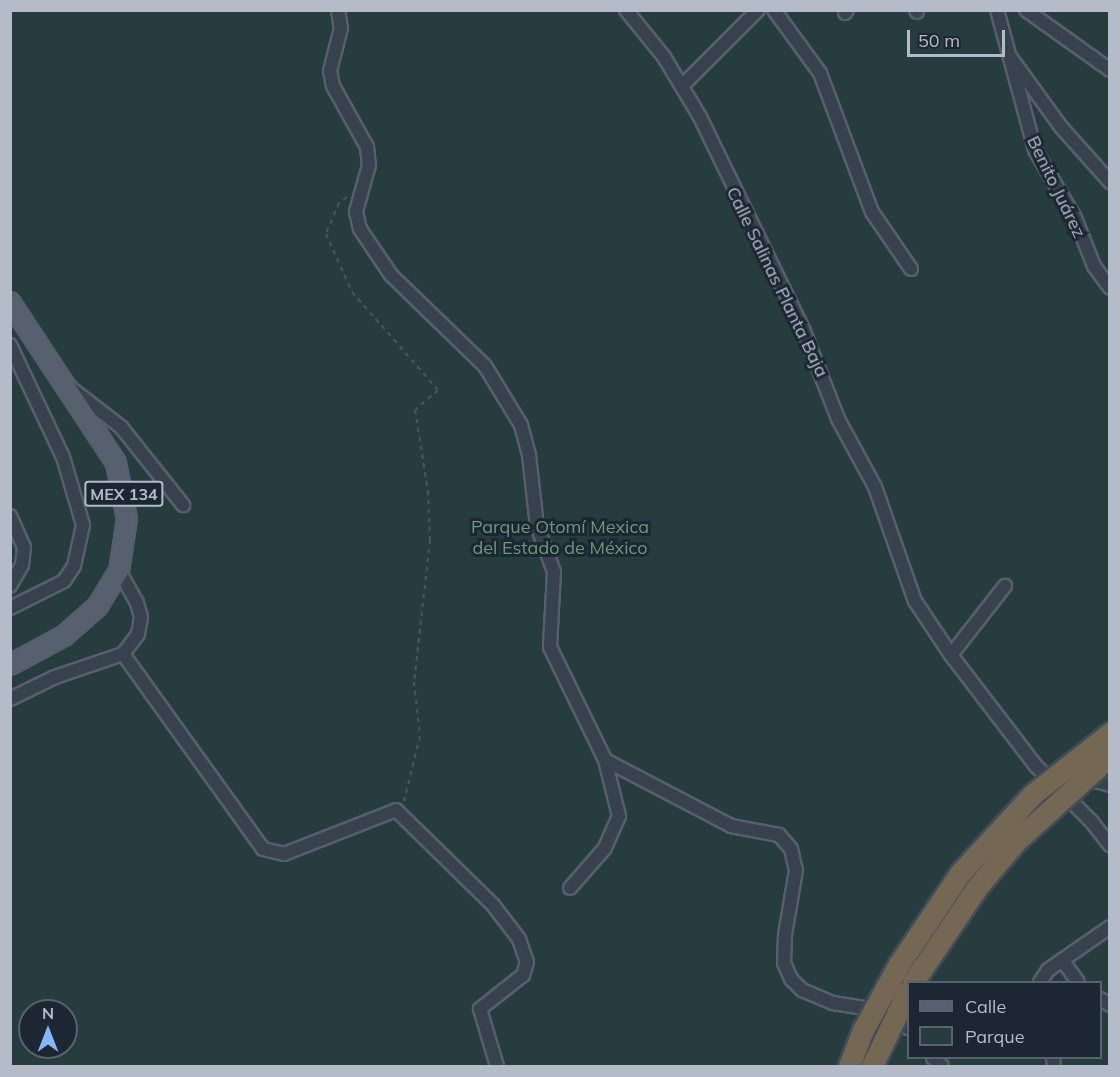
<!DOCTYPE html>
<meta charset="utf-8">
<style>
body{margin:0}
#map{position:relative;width:1120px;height:1077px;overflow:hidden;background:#242f3e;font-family:Mulish,sans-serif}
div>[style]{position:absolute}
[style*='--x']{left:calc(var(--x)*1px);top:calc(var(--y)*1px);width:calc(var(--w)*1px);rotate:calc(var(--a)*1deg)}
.green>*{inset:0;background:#263c3f}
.path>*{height:2px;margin-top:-1px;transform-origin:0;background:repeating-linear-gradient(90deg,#44595c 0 4.5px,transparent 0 9px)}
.roads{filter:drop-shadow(2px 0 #565f6c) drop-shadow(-2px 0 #565f6c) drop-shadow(0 2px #565f6c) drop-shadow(0 -2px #565f6c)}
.minor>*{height:12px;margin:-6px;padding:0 6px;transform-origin:6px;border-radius:6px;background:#38414e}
.primary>*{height:18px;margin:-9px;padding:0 9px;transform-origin:9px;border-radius:9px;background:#56606e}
.bridges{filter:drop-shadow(2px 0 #434c59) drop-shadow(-2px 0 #434c59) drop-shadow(0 2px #434c59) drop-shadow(0 -2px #434c59)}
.motorway-bridge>*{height:21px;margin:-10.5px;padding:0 10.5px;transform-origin:10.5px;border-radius:10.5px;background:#746855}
span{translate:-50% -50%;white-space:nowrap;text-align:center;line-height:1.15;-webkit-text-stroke:6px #1d2633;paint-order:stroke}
.shield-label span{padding:2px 4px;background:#1d2633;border:2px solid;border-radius:4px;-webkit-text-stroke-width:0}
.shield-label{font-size:16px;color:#b4bcc9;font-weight:700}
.street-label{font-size:18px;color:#b4bcc9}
.park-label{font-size:18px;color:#6b9a76}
.frame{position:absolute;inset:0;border:12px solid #b4bcc9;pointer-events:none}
.legend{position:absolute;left:907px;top:981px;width:195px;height:78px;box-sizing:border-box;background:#1d2633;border:2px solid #59626f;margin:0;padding:8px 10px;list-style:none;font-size:18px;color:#b4bcc9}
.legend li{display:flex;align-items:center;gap:12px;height:30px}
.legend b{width:30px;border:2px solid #59626f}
.north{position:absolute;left:18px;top:999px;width:60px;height:60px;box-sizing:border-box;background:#1d2633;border:2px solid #59626f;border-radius:50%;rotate:0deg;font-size:16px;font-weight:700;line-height:24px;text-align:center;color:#b4bcc9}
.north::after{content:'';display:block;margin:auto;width:21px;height:27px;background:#8ab4f8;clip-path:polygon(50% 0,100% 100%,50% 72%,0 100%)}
.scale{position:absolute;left:907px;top:30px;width:98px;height:27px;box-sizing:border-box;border:3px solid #b4bcc9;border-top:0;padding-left:8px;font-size:18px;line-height:21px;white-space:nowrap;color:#b4bcc9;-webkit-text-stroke:4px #1d2633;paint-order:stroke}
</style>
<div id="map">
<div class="green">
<i style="clip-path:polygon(evenodd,10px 11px,1109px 11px,1109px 1066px,11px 1066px,10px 11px,908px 982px,1100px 982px,1100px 1058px,908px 1058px,908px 982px,10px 11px,30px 1011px,66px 1011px,66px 1047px,30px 1047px,30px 1011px)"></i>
</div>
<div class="path">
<i style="--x:347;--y:197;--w:10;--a:143"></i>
<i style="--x:339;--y:203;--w:34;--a:113"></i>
<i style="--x:326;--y:234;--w:64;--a:65.9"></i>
<i style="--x:352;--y:292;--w:130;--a:48.7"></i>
<i style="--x:438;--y:390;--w:30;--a:139"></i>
<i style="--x:415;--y:410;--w:82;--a:80.9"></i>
<i style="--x:428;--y:491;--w:49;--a:87.7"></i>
<i style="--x:430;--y:540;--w:143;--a:96.4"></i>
<i style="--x:414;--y:682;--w:54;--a:83.7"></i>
<i style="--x:420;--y:736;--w:67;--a:103.8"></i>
</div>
<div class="roads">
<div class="minor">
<i style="--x:338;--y:10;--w:18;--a:81"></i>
<i style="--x:341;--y:28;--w:44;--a:104.3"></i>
<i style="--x:330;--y:71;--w:15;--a:79"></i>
<i style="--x:333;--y:86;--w:70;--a:60.9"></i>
<i style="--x:367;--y:147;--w:18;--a:84"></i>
<i style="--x:369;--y:165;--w:49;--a:105.5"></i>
<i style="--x:356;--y:212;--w:17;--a:77"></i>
<i style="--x:360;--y:229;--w:55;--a:56"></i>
<i style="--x:391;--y:275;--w:131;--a:44.1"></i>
<i style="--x:485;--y:366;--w:69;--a:58.6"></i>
<i style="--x:521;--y:425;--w:31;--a:75"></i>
<i style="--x:529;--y:455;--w:71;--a:83.6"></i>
<i style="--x:537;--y:526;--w:49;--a:69.7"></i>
<i style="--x:554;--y:572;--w:75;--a:93.1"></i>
<i style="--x:550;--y:647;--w:126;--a:64"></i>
<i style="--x:605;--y:760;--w:58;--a:76"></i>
<i style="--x:619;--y:816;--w:35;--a:114"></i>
<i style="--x:605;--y:848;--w:53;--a:131.2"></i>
<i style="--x:626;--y:10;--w:60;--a:51"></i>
<i style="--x:664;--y:57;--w:70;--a:59"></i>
<i style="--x:700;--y:117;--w:236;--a:64.1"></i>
<i style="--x:803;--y:329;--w:97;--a:68.7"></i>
<i style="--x:838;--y:419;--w:77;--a:61.4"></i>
<i style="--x:875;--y:487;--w:121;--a:70.7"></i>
<i style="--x:915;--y:601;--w:65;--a:56.3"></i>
<i style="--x:951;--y:655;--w:140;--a:52.6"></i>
<i style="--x:1036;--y:766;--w:78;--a:45"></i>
<i style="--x:1091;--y:821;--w:31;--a:52"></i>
<i style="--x:774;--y:10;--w:78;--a:53.9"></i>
<i style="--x:820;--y:73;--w:148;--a:69.5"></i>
<i style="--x:872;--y:212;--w:69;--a:55.6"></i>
<i style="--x:916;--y:10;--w:2;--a:63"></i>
<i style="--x:997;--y:10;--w:145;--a:74.8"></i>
<i style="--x:1035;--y:150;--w:79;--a:59.5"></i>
<i style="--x:1075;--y:218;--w:52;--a:68.4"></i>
<i style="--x:1094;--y:266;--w:27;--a:54"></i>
<i style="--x:1026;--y:10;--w:103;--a:35.5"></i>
<i style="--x:845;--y:13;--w:4;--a:-56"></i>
<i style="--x:1011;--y:58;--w:85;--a:54.1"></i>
<i style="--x:1061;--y:127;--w:74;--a:48.3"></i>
<i style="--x:682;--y:86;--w:107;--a:-45"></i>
<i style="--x:10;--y:345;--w:124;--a:64.7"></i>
<i style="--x:63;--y:457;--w:71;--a:73.6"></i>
<i style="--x:83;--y:525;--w:42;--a:102.4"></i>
<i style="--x:74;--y:566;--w:18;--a:124"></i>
<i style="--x:64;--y:581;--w:60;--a:153.4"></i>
<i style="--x:68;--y:386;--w:67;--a:37.7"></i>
<i style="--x:121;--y:427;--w:100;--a:51.5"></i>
<i style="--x:10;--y:516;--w:34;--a:66"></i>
<i style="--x:24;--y:547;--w:18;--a:96"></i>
<i style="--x:22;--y:565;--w:24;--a:120"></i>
<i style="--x:123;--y:654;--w:240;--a:54.3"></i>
<i style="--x:263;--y:849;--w:22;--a:13"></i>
<i style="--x:284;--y:854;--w:120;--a:-21.4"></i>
<i style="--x:396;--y:810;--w:136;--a:44.4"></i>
<i style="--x:493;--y:905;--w:43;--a:52.6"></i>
<i style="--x:519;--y:939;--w:24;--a:71"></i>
<i style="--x:527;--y:962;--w:14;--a:107"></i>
<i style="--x:523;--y:975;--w:55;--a:141.7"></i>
<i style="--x:480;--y:1009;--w:59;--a:73.4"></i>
<i style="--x:951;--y:655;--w:88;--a:-52"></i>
<i style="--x:10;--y:699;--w:50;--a:-26.1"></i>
<i style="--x:55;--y:677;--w:72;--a:-18.7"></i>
<i style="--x:123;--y:654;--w:25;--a:-53"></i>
<i style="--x:138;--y:634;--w:17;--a:-80"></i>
<i style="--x:141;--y:617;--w:15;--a:-106"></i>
<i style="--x:137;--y:603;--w:37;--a:-119"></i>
<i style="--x:605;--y:760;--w:142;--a:27.6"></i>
<i style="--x:731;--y:826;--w:49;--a:10.6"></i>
<i style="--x:779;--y:835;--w:18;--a:49"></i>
<i style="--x:791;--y:849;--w:22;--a:77"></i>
<i style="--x:796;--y:870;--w:66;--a:99.6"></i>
<i style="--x:785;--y:935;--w:28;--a:92"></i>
<i style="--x:784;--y:963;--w:17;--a:66"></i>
<i style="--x:791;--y:979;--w:16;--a:45"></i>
<i style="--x:802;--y:990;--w:34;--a:23"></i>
<i style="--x:833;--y:1003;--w:57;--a:9.1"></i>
<i style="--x:889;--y:1012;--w:25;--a:40"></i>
<i style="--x:1084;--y:778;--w:27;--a:15"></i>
<i style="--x:1062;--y:960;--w:27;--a:54"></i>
<i style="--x:1040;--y:982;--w:14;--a:-56"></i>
<i style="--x:1048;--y:970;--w:75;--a:-34.7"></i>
<i style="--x:1100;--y:999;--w:12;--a:31"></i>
<i style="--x:933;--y:1058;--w:12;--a:42"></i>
<i style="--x:1053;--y:1058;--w:8;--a:83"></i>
</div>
<div class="primary">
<i style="--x:10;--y:302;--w:193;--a:56.6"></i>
<i style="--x:116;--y:463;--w:57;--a:78.9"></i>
<i style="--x:127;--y:519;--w:53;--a:98.7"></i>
<i style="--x:119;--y:571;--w:41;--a:121"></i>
<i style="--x:98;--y:606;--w:45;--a:138.6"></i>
<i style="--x:64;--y:636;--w:61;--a:151.8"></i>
</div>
</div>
<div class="bridges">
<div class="motorway-bridge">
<i style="--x:913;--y:982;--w:116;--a:-55.9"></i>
<i style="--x:978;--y:886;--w:57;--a:-49.9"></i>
<i style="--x:1015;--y:842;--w:128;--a:-42.2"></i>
<i style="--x:849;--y:1066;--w:39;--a:-69"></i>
<i style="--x:863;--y:1030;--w:75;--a:-61.4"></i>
<i style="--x:899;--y:964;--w:111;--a:-56"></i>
<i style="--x:961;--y:872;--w:106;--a:-47.3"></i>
<i style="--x:1033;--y:794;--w:98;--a:-38.4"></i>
<i style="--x:872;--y:1066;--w:83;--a:-64.4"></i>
</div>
</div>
<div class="shield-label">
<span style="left:124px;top:494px">MEX 134</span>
</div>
<div class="street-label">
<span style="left:1056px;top:187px;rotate:64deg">Benito Juárez</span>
<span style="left:777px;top:282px;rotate:64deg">Calle Salinas Planta Baja</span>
</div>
<div class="park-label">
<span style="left:560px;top:538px">Parque Otomí Mexica<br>del Estado de México</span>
</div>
<div class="frame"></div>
<ul class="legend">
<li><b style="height:8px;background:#56606e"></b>Calle</li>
<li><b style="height:16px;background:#263c3f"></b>Parque</li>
</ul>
<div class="north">N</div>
<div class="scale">50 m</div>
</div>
